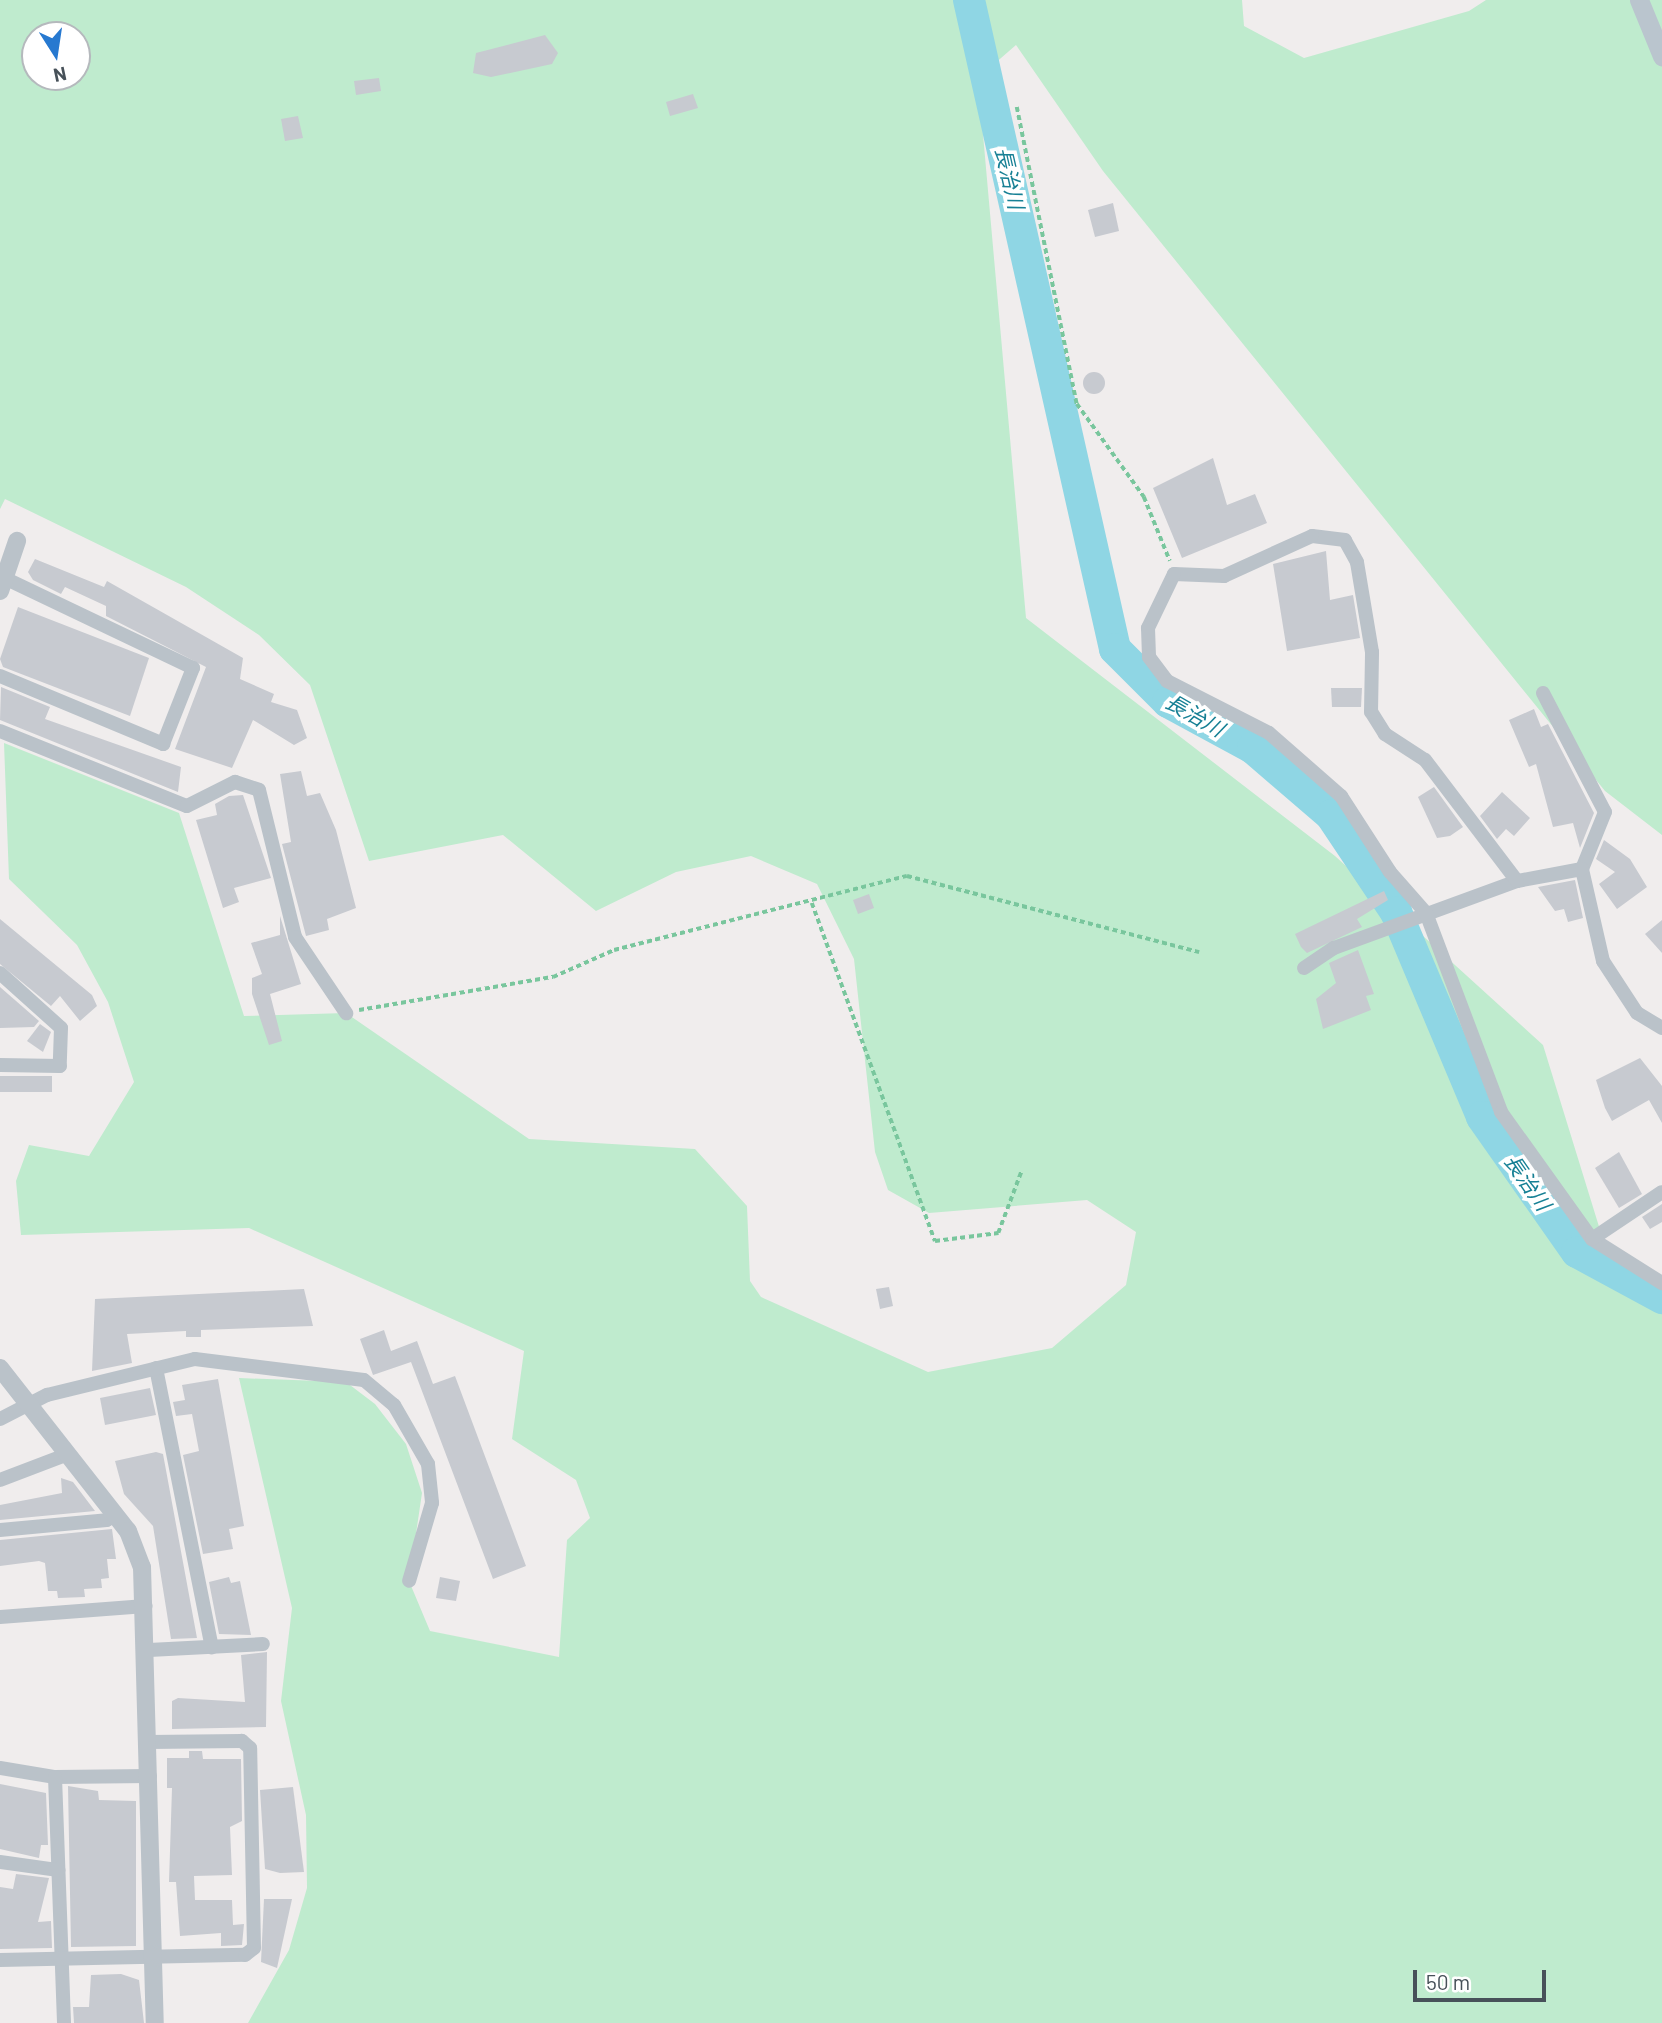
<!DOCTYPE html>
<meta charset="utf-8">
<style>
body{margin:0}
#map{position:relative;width:1662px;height:2023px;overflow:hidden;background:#f0eded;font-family:Barlow,"Noto Sans JP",sans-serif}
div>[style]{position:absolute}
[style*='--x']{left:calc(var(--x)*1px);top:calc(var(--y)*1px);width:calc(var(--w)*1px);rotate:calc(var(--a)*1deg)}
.green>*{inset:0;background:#bfebce}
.river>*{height:32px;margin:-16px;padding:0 16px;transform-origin:16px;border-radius:16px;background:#8fd6e4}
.building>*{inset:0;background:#c7cad0}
.round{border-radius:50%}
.path>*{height:3.5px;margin-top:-1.75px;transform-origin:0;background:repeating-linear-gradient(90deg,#79c69d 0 5px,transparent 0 8.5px)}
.minor>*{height:14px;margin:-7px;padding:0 7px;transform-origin:7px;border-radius:7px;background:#bac2c9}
.tertiary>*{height:18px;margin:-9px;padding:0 9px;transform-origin:9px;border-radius:9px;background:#bac2c9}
.secondary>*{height:19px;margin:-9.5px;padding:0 9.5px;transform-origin:9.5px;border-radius:9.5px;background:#bac5ce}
span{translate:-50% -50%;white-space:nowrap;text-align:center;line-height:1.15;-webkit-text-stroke:7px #fff;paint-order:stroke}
.water-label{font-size:21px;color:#178095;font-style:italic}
.north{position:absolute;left:21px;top:21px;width:70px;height:70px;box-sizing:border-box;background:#fff;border:2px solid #b5b9bd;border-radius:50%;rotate:168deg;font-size:19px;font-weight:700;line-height:28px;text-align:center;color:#475159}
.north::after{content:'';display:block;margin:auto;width:24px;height:32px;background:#2779d0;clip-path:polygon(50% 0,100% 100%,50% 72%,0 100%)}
.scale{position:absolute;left:1413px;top:1970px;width:133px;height:32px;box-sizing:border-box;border:4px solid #475159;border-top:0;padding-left:9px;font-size:21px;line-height:24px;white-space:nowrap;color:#475159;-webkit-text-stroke:5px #fff;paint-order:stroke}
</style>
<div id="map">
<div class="green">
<i style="clip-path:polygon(evenodd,0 0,1242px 0,1244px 26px,1304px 58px,1469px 11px,1486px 0,1662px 0,1662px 835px,1605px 791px,1103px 171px,1016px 45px,978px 78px,1026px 618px,1335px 856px,1543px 1045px,1609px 1259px,1662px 1310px,1662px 2023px,248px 2023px,289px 1950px,307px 1888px,306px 1815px,281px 1701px,292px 1608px,239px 1378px,346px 1382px,375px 1404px,406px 1444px,422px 1493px,409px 1581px,430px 1631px,559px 1657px,567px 1540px,590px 1518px,576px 1480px,512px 1439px,524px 1351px,249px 1228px,21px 1235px,16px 1181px,29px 1145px,89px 1156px,134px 1082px,108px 1002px,77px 945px,9px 879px,4px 743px,179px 813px,244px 1016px,346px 1013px,529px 1139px,695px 1149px,747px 1206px,750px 1281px,761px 1297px,928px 1372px,1052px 1348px,1126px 1285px,1136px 1232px,1087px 1200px,929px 1213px,888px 1190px,875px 1152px,854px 959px,817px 884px,751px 856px,676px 872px,596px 911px,503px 835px,369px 861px,310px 685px,259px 635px,186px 587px,5px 499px,0 509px,0 0,35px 35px,77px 35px,77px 77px,35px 77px,35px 35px)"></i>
</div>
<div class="river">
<i style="--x:969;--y:0;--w:665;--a:77.32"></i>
<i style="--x:1115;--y:649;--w:75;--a:45"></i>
<i style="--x:1168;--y:702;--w:97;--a:28.4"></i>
<i style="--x:1253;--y:748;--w:103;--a:40.7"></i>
<i style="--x:1331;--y:815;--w:117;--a:56.2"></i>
<i style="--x:1396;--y:912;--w:222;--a:67.2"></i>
<i style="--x:1482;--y:1117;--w:165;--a:54.9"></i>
<i style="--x:1577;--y:1252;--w:97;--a:28.4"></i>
</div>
<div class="building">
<i style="clip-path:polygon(545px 35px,558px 53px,552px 64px,491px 77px,473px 73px,476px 53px)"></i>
<i style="clip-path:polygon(379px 78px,381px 91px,356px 95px,354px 81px)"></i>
<i style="clip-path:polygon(693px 94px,698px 108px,670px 116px,666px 102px)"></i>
<i style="clip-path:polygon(298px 116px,303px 138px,285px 141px,281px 119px)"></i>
<i style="clip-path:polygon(1113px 203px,1119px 231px,1095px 237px,1088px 210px)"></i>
<i class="round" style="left:1083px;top:372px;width:22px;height:22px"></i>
<i style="clip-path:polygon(1213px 458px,1227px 505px,1255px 494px,1267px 523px,1182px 558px,1153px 488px)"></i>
<i style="clip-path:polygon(1326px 551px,1330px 600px,1353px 595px,1360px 638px,1287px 651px,1273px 564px)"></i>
<i style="clip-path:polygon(35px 559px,104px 587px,107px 581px,243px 658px,240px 679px,274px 694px,271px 702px,297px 710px,307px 738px,294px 745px,253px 720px,232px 768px,175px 749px,206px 667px,106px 616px,106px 606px,65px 587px,61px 594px,33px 580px,28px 572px)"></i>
<i style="clip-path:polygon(18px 607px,149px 658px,130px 716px,3px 667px,0 659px)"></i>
<i style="clip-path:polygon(1px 687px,50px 707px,45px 719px,181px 767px,178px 792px,0 720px)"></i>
<i style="clip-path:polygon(1331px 688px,1362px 688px,1361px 707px,1332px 707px)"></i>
<i style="clip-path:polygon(1534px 709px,1541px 727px,1548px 724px,1594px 813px,1580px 848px,1573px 823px,1553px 827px,1536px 764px,1529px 767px,1509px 720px)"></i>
<i style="clip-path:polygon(301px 771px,307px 796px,320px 793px,336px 830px,356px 908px,327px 919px,329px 930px,306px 936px,282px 844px,291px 842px,280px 774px)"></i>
<i style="clip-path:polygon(1434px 787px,1463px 827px,1450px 836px,1437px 838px,1418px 797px)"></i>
<i style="clip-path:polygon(1502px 792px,1530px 818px,1514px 836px,1506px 829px,1497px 839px,1480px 816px)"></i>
<i style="clip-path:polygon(243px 795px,271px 878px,234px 888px,239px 902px,223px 908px,196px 820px,217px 815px,215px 804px,229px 796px)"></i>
<i style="clip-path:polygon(1604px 840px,1630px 859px,1647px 887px,1617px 909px,1599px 884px,1615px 872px,1596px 859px)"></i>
<i style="clip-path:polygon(1575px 880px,1583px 918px,1568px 922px,1564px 909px,1555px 911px,1538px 887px)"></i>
<i style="clip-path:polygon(1384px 891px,1388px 900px,1357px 919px,1362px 927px,1307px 953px,1301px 947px,1295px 934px)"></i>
<i style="clip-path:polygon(869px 894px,874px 908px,858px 914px,853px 900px)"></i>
<i style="clip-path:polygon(280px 916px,301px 984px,270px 994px,282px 1041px,269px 1045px,252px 994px,252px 978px,262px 974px,251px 943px,280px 935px)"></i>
<i style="clip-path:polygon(0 919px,92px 995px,97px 1006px,80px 1021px,60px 996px,51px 1006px,0 964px)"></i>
<i style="clip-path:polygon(1662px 920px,1662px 953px,1645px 934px)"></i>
<i style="clip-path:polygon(1358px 950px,1374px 994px,1366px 996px,1371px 1010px,1323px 1029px,1316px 999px,1336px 983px,1329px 963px)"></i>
<i style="clip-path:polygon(0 987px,39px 1021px,34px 1027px,0 1028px)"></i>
<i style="clip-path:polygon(40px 1024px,51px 1032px,43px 1052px,27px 1041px)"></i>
<i style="clip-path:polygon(1640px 1058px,1662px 1086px,1662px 1123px,1649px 1100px,1612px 1121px,1605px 1108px,1596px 1080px)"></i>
<i style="clip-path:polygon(0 1076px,52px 1076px,52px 1092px,0 1092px)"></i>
<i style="clip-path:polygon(1619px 1152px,1642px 1194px,1619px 1208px,1595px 1168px)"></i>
<i style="clip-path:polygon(1662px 1204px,1662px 1222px,1650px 1229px,1642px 1217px)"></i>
<i style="clip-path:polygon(889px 1287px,893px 1306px,880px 1309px,876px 1289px)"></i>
<i style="clip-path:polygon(304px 1289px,313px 1326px,201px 1330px,201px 1337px,186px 1337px,186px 1331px,127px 1334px,132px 1363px,92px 1371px,95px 1299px)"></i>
<i style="clip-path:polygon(384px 1330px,391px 1351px,417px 1341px,433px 1384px,455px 1376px,526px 1566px,493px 1579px,411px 1362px,373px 1375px,360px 1339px)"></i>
<i style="clip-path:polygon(218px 1379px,244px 1526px,229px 1529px,233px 1549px,203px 1554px,183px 1455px,199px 1451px,192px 1414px,176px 1416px,173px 1402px,185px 1400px,182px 1385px)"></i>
<i style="clip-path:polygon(150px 1388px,156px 1415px,105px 1425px,100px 1398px)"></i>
<i style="clip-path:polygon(156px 1452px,163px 1454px,197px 1638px,171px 1639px,153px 1526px,124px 1494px,115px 1461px)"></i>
<i style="clip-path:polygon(61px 1478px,73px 1482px,95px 1511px,0 1520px,0 1505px,62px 1493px)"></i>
<i style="clip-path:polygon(112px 1529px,116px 1559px,107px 1559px,109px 1578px,101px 1579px,102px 1588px,84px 1589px,85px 1597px,58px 1598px,57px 1591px,48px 1591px,45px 1563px,39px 1561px,0 1566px,0 1540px)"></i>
<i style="clip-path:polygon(229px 1577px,231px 1583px,240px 1581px,251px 1635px,219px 1634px,209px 1582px)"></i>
<i style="clip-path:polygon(440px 1577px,460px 1581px,456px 1601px,436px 1598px)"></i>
<i style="clip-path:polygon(267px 1652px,266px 1727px,172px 1729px,172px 1701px,178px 1698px,245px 1702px,241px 1655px)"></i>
<i style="clip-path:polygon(189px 1751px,202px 1751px,203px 1759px,241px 1759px,242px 1821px,230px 1827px,232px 1875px,194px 1876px,195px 1900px,232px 1900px,233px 1925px,244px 1924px,242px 1945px,221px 1946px,221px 1933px,180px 1936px,176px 1882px,169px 1882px,172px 1788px,167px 1788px,167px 1758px,189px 1758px)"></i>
<i style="clip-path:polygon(0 1784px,46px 1793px,48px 1845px,41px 1845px,39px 1858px,0 1849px)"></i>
<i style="clip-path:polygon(68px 1786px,98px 1791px,99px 1800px,136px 1801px,136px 1946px,71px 1947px)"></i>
<i style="clip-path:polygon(293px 1787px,304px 1872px,280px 1873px,265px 1869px,260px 1790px)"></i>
<i style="clip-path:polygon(16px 1874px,49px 1878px,38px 1922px,51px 1921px,52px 1948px,0 1949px,0 1887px,13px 1889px)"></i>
<i style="clip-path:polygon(264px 1899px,292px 1899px,277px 1968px,261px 1962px)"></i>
<i style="clip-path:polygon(121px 1974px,139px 1980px,144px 2023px,74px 2023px,73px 2007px,89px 2007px,91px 1975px)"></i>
</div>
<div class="path">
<i style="--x:1017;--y:107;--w:303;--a:78.6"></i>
<i style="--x:1077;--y:404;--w:115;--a:54.2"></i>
<i style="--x:1144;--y:497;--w:69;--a:67.9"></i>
<i style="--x:812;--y:903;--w:360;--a:70"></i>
<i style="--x:935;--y:1241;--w:64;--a:-7.2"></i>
<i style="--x:998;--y:1233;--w:65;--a:-69.3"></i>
<i style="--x:359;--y:1010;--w:197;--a:-9.7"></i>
<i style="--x:553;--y:977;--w:67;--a:-23.9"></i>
<i style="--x:614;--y:950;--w:302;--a:-14.2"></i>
<i style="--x:907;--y:876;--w:302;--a:14.6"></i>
</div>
<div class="minor">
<i style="--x:0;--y:676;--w:177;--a:22.6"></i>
<i style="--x:163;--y:744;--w:82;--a:-68.5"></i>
<i style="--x:193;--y:668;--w:209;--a:-154.5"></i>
<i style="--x:1543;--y:693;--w:134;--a:62.5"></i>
<i style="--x:1605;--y:812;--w:61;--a:112"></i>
<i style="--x:0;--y:731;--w:201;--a:21.9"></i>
<i style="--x:187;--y:806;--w:54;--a:-26.6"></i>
<i style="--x:235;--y:782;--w:25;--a:18"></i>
<i style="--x:259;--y:790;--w:151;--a:76.2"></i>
<i style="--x:295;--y:937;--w:92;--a:56.1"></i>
<i style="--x:1304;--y:968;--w:36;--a:-34"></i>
<i style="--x:1334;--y:948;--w:195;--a:-20.1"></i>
<i style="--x:0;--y:973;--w:82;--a:42"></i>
<i style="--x:61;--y:1028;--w:38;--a:92"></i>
<i style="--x:60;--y:1066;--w:60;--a:-179"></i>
<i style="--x:1662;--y:1028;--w:29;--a:-149"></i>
<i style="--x:1637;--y:1013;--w:62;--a:-123.2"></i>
<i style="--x:1603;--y:961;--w:94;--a:-102.9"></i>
<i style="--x:1582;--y:869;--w:66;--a:169.5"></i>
<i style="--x:1517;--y:881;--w:152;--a:-127.2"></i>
<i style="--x:1425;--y:760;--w:48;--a:-147"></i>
<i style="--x:1385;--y:734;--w:26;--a:-122"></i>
<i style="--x:1371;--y:712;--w:60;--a:-89"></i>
<i style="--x:1372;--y:652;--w:91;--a:-99.5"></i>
<i style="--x:1357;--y:562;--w:25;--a:-119"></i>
<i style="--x:1345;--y:540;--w:33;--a:-173"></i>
<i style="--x:1312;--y:536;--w:97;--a:155.6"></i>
<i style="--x:1224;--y:576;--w:50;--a:-177.7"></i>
<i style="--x:1174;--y:574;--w:60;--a:115.7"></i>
<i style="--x:1148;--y:628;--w:29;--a:88"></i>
<i style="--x:1149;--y:657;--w:30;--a:53"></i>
<i style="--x:1167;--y:681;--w:114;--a:27"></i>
<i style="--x:1269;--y:733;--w:96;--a:41.2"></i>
<i style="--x:1341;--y:796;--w:90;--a:57.2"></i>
<i style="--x:1390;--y:872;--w:55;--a:48.7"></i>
<i style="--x:1426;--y:913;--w:213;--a:69.3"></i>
<i style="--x:1501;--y:1112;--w:156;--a:54.4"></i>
<i style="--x:1592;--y:1239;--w:83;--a:32.2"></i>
<i style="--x:1592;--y:1239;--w:84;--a:-33.9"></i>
<i style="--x:156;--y:1368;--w:285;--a:78.7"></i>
<i style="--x:0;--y:1419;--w:53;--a:-27.1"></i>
<i style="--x:47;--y:1395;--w:152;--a:-13.7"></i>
<i style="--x:195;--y:1359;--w:170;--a:7.1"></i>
<i style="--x:364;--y:1380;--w:39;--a:40"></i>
<i style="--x:394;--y:1405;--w:68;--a:60"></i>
<i style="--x:428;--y:1464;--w:39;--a:84"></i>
<i style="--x:432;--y:1503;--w:81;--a:106.4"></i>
<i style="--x:0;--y:1480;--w:73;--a:-20.9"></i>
<i style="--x:0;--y:1530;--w:107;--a:-5.3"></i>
<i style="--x:107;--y:1520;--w:10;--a:-37"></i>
<i style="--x:0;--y:1617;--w:146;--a:-4.3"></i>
<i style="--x:149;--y:1650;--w:114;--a:-3"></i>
<i style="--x:0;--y:1768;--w:56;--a:9.3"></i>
<i style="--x:55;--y:1777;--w:95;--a:-0.6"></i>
<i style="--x:55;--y:1777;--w:246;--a:87.9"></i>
<i style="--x:0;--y:1862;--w:59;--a:7.9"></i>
<i style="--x:0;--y:1960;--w:245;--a:-1.2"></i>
<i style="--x:245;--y:1955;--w:11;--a:-38"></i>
<i style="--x:254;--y:1948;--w:200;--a:-91.1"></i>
<i style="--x:250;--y:1748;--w:11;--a:-139"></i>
<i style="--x:242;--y:1741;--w:93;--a:179.4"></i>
</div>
<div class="tertiary">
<i style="--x:0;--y:591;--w:53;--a:-71.2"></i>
<i style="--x:0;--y:1368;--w:207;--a:51.9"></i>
<i style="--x:128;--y:1531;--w:39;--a:69"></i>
<i style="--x:142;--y:1567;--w:456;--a:88.4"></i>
</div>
<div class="secondary">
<i style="--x:1639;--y:0;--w:61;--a:67.7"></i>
</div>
<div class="water-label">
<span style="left:1010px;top:178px;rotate:77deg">長治川</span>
<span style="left:1195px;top:715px;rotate:30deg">長治川</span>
<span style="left:1528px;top:1182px;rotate:55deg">長治川</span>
</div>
<div class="north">N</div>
<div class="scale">50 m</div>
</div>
